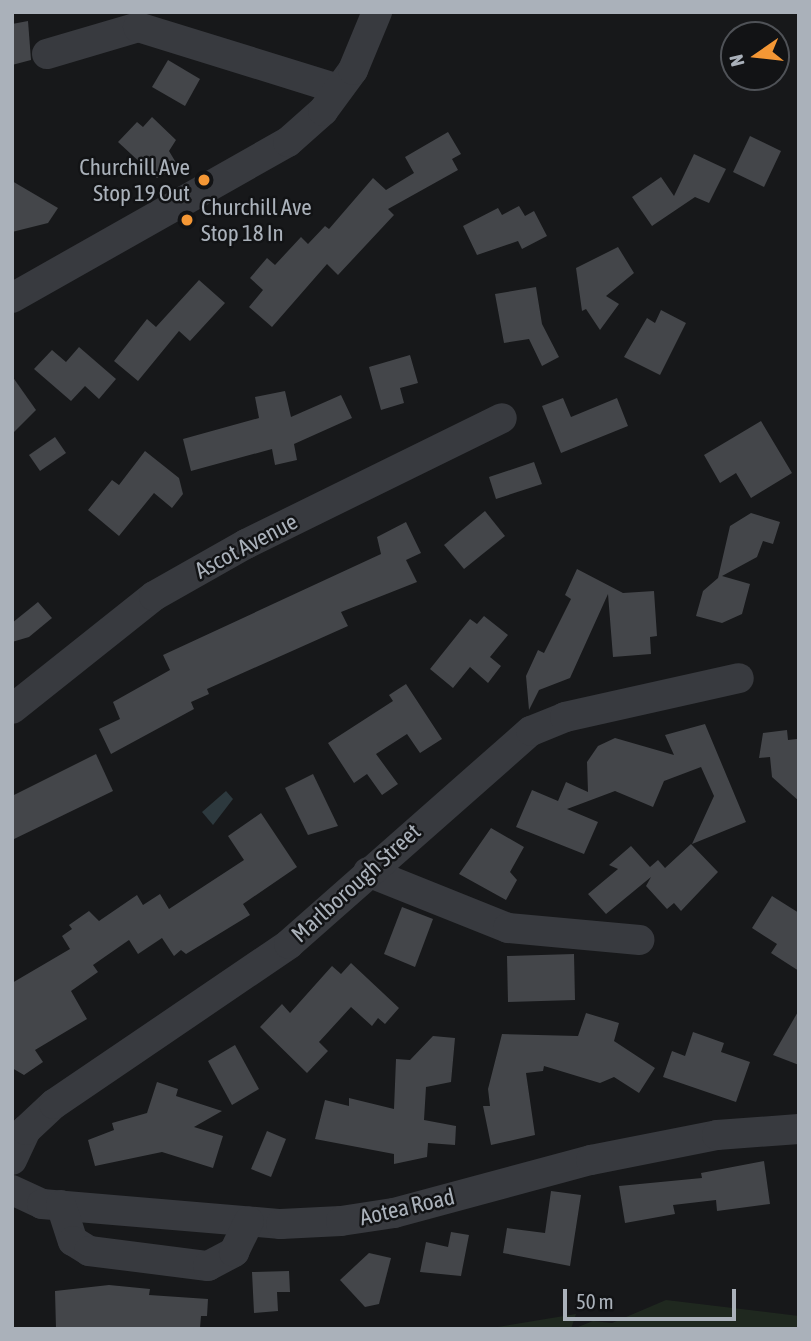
<!DOCTYPE html>
<style>
body{margin:0}
#map{position:relative;width:811px;height:1341px;overflow:hidden;background:#17181a;font-family:"Asap Condensed",sans-serif}
div>[style]{position:absolute}
[style*='--x']{left:calc(var(--x)*1px);top:calc(var(--y)*1px);width:calc(var(--w)*1px);rotate:calc(var(--a)*1deg)}
.green>*{inset:0;background:#1f281f}
.water>*{inset:0;background:#2d393e}
.building>*{inset:0;background:#44464a}
.minor>*{height:30px;margin:-15px;padding:0 15px;transform-origin:15px;border-radius:15px;background:#383a3f}
.dots>*{width:19px;height:19px;translate:-50% -50%;box-sizing:border-box;border:4px solid #121315;border-radius:50%}
span{translate:-50% -50%;white-space:nowrap;text-align:center;line-height:1.15;-webkit-text-stroke:5px #121315;paint-order:stroke}
.poi-label{font-size:23px;color:#aab1ba}
.right{translate:-100% -50%;text-align:right}
.left{translate:0 -50%;text-align:left}
.street-label{font-size:23px;color:#aab1ba}
.frame{position:absolute;inset:0;border:14px solid #aab1ba;pointer-events:none}
.north{position:absolute;left:720px;top:21px;width:70px;height:70px;box-sizing:border-box;background:#121315;border:2px solid #4f5257;border-radius:50%;rotate:256deg;font-size:19px;font-weight:700;line-height:28px;text-align:center;color:#aab1ba}
.north::after{content:'';display:block;margin:auto;width:24px;height:32px;background:#f49735;clip-path:polygon(50% 0,100% 100%,50% 72%,0 100%)}
.scale{position:absolute;left:563px;top:1289px;width:173px;height:32px;box-sizing:border-box;border:4px solid #aab1ba;border-top:0;padding-left:9px;font-size:21px;line-height:24px;white-space:nowrap;color:#aab1ba;-webkit-text-stroke:5px #121315;paint-order:stroke}
</style>
<div id="map">
<div class="green">
<i style="clip-path:polygon(666px 1300px,799px 1316px,799px 1329px,573px 1329px,593px 1321px,612px 1323px)"></i>
<i style="clip-path:polygon(576px 1314px,571px 1329px,485px 1329px)"></i>
</div>
<div class="water">
<i style="clip-path:polygon(226px 791px,233px 799px,213px 825px,202px 812px)"></i>
</div>
<div class="building">
<i style="clip-path:polygon(28px 21px,31px 60px,12px 65px,12px 24px)"></i>
<i style="clip-path:polygon(168px 60px,200px 79px,185px 106px,152px 87px)"></i>
<i style="clip-path:polygon(152px 117px,176px 140px,169px 151px,178px 166px,157px 178px,118px 142px,137px 122px,143px 127px)"></i>
<i style="clip-path:polygon(448px 132px,461px 154px,452px 159px,458px 170px,388px 209px,394px 215px,338px 275px,327px 264px,272px 327px,249px 307px,263px 290px,250px 278px,267px 258px,275px 265px,301px 237px,308px 244px,325px 226px,329px 229px,373px 178px,386px 190px,414px 173px,405px 157px)"></i>
<i style="clip-path:polygon(750px 136px,781px 151px,764px 187px,733px 172px)"></i>
<i style="clip-path:polygon(694px 154px,726px 169px,709px 203px,695px 197px,652px 226px,632px 197px,661px 177px,674px 196px)"></i>
<i style="clip-path:polygon(12px 181px,58px 208px,48px 223px,12px 232px)"></i>
<i style="clip-path:polygon(519px 206px,525px 216px,534px 211px,547px 236px,522px 249px,518px 241px,477px 255px,463px 226px,498px 208px,502px 215px)"></i>
<i style="clip-path:polygon(618px 247px,634px 273px,606px 296px,619px 304px,600px 330px,586px 309px,582px 311px,576px 268px)"></i>
<i style="clip-path:polygon(199px 280px,225px 303px,190px 341px,179px 331px,138px 381px,114px 361px,147px 319px,156px 327px)"></i>
<i style="clip-path:polygon(536px 287px,542px 324px,559px 357px,542px 366px,529px 339px,504px 343px,495px 294px)"></i>
<i style="clip-path:polygon(661px 310px,686px 323px,660px 375px,624px 357px,647px 318px,655px 323px)"></i>
<i style="clip-path:polygon(79px 347px,116px 379px,99px 399px,85px 386px,71px 401px,34px 369px,52px 350px,66px 362px)"></i>
<i style="clip-path:polygon(410px 355px,418px 383px,400px 388px,404px 403px,381px 410px,369px 367px)"></i>
<i style="clip-path:polygon(12px 376px,36px 410px,12px 434px)"></i>
<i style="clip-path:polygon(285px 391px,291px 417px,341px 395px,352px 418px,294px 444px,297px 460px,275px 465px,272px 449px,191px 471px,183px 439px,259px 418px,255px 397px)"></i>
<i style="clip-path:polygon(563px 398px,571px 417px,617px 398px,628px 426px,561px 453px,542px 406px)"></i>
<i style="clip-path:polygon(761px 421px,792px 473px,751px 498px,736px 473px,720px 483px,704px 455px)"></i>
<i style="clip-path:polygon(55px 437px,66px 453px,40px 471px,29px 455px)"></i>
<i style="clip-path:polygon(145px 451px,179px 478px,183px 494px,172px 508px,154px 493px,119px 536px,88px 510px,112px 480px,119px 485px)"></i>
<i style="clip-path:polygon(534px 462px,542px 484px,496px 499px,489px 477px)"></i>
<i style="clip-path:polygon(485px 511px,505px 536px,464px 569px,444px 545px)"></i>
<i style="clip-path:polygon(751px 513px,780px 522px,773px 544px,763px 541px,757px 557px,722px 576px,750px 584px,742px 614px,722px 623px,696px 616px,703px 591px,718px 578px,730px 526px)"></i>
<i style="clip-path:polygon(406px 522px,421px 553px,406px 560px,417px 582px,341px 612px,348px 626px,207px 689px,209px 694px,191px 702px,194px 709px,111px 754px,99px 729px,120px 719px,113px 702px,170px 670px,163px 655px,381px 554px,377px 537px)"></i>
<i style="clip-path:polygon(577px 569px,623px 593px,654px 591px,657px 636px,650px 637px,651px 654px,613px 657px,608px 594px,570px 678px,539px 690px,529px 710px,526px 676px,538px 650px,544px 653px,571px 599px,565px 595px)"></i>
<i style="clip-path:polygon(38px 602px,52px 618px,29px 637px,12px 642px,12px 623px)"></i>
<i style="clip-path:polygon(484px 616px,508px 635px,490px 657px,501px 666px,488px 683px,470px 667px,453px 688px,430px 669px,470px 619px,477px 624px)"></i>
<i style="clip-path:polygon(406px 684px,442px 739px,420px 753px,407px 734px,376px 754px,398px 784px,382px 795px,367px 774px,354px 783px,328px 743px,393px 701px,389px 695px)"></i>
<i style="clip-path:polygon(705px 724px,746px 822px,692px 844px,714px 796px,701px 767px,664px 781px,653px 807px,615px 791px,567px 809px,598px 822px,584px 854px,516px 827px,532px 790px,558px 801px,566px 782px,588px 792px,587px 762px,598px 746px,615px 738px,674px 755px,665px 735px)"></i>
<i style="clip-path:polygon(787px 730px,788px 740px,797px 739px,799px 749px,799px 801px,772px 777px,770px 757px,759px 758px,763px 733px)"></i>
<i style="clip-path:polygon(96px 754px,113px 791px,12px 840px,12px 796px)"></i>
<i style="clip-path:polygon(313px 774px,338px 826px,308px 835px,285px 788px)"></i>
<i style="clip-path:polygon(261px 813px,297px 867px,243px 904px,250px 915px,186px 954px,181px 950px,174px 956px,162px 938px,138px 954px,129px 940px,93px 965px,98px 972px,71px 991px,87px 1019px,35px 1050px,43px 1062px,24px 1075px,12px 1068px,12px 983px,70px 949px,62px 936px,72px 929px,69px 925px,89px 911px,99px 921px,137px 895px,143px 905px,160px 894px,169px 909px,244px 860px,228px 836px)"></i>
<i style="clip-path:polygon(491px 828px,524px 847px,510px 872px,517px 880px,506px 900px,459px 874px)"></i>
<i style="clip-path:polygon(691px 844px,718px 872px,681px 911px,674px 903px,667px 909px,646px 886px,651px 877px,606px 914px,588px 894px,618px 869px,609px 865px,631px 846px,650px 867px,658px 860px,665px 868px)"></i>
<i style="clip-path:polygon(772px 896px,799px 913px,799px 971px,771px 953px,777px 944px,752px 928px)"></i>
<i style="clip-path:polygon(402px 907px,433px 919px,415px 967px,384px 954px)"></i>
<i style="clip-path:polygon(574px 954px,575px 1000px,508px 1002px,507px 956px)"></i>
<i style="clip-path:polygon(351px 963px,399px 1008px,385px 1024px,378px 1018px,372px 1026px,351px 1007px,319px 1042px,328px 1051px,307px 1073px,260px 1027px,282px 1004px,290px 1013px,332px 966px,341px 974px)"></i>
<i style="clip-path:polygon(799px 1010px,799px 1065px,773px 1055px)"></i>
<i style="clip-path:polygon(586px 1013px,619px 1023px,614px 1041px,655px 1068px,639px 1093px,614px 1077px,600px 1083px,544px 1066px,543px 1071px,526px 1073px,535px 1135px,491px 1145px,483px 1106px,490px 1106px,488px 1089px,502px 1034px,578px 1036px)"></i>
<i style="clip-path:polygon(693px 1032px,724px 1043px,721px 1052px,750px 1062px,736px 1102px,663px 1077px,672px 1051px,685px 1056px)"></i>
<i style="clip-path:polygon(433px 1036px,455px 1038px,451px 1082px,426px 1087px,424px 1120px,456px 1126px,455px 1145px,428px 1143px,427px 1157px,394px 1164px,394px 1154px,315px 1139px,325px 1100px,349px 1106px,349px 1098px,394px 1109px,396px 1059px,410px 1060px)"></i>
<i style="clip-path:polygon(235px 1045px,259px 1089px,232px 1105px,208px 1061px)"></i>
<i style="clip-path:polygon(157px 1082px,178px 1089px,176px 1096px,222px 1111px,194px 1127px,223px 1136px,213px 1168px,162px 1152px,95px 1166px,88px 1140px,114px 1130px,112px 1123px,147px 1113px)"></i>
<i style="clip-path:polygon(267px 1131px,286px 1139px,271px 1177px,251px 1169px)"></i>
<i style="clip-path:polygon(764px 1161px,770px 1204px,717px 1211px,716px 1200px,673px 1205px,675px 1214px,625px 1223px,619px 1186px,702px 1178px,701px 1173px)"></i>
<i style="clip-path:polygon(551px 1191px,581px 1195px,570px 1266px,503px 1253px,507px 1228px,545px 1233px)"></i>
<i style="clip-path:polygon(451px 1232px,469px 1235px,461px 1276px,420px 1272px,426px 1242px,448px 1247px)"></i>
<i style="clip-path:polygon(369px 1253px,391px 1258px,379px 1304px,365px 1307px,340px 1280px)"></i>
<i style="clip-path:polygon(289px 1271px,290px 1292px,277px 1292px,278px 1311px,254px 1313px,252px 1272px)"></i>
<i style="clip-path:polygon(109px 1285px,150px 1289px,149px 1295px,208px 1299px,207px 1316px,201px 1316px,200px 1328px,193px 1329px,56px 1329px,55px 1291px)"></i>
</div>
<div class="minor">
<i style="--x:47;--y:54;--w:95;--a:-16.5"></i>
<i style="--x:138;--y:27;--w:209;--a:17.2"></i>
<i style="--x:12;--y:298;--w:317;--a:-29.5"></i>
<i style="--x:288;--y:142;--w:47;--a:-41.5"></i>
<i style="--x:323;--y:111;--w:51;--a:-53.8"></i>
<i style="--x:353;--y:70;--w:63;--a:-67.5"></i>
<i style="--x:12;--y:709;--w:181;--a:-38.5"></i>
<i style="--x:154;--y:596;--w:106;--a:-29.5"></i>
<i style="--x:246;--y:544;--w:285;--a:-26.2"></i>
<i style="--x:368;--y:872;--w:151;--a:21.8"></i>
<i style="--x:508;--y:928;--w:132;--a:5.2"></i>
<i style="--x:12;--y:1160;--w:33;--a:-65"></i>
<i style="--x:26;--y:1130;--w:38;--a:-43"></i>
<i style="--x:54;--y:1104;--w:284;--a:-34.2"></i>
<i style="--x:289;--y:944;--w:322;--a:-41.4"></i>
<i style="--x:531;--y:731;--w:37;--a:-22"></i>
<i style="--x:565;--y:717;--w:178;--a:-12.6"></i>
<i style="--x:12;--y:1190;--w:33;--a:25"></i>
<i style="--x:42;--y:1204;--w:240;--a:4.8"></i>
<i style="--x:281;--y:1224;--w:60;--a:-2.9"></i>
<i style="--x:341;--y:1221;--w:54;--a:-8.6"></i>
<i style="--x:394;--y:1213;--w:204;--a:-15.1"></i>
<i style="--x:591;--y:1160;--w:128;--a:-11.2"></i>
<i style="--x:717;--y:1135;--w:82;--a:-4.2"></i>
<i style="--x:61;--y:1205;--w:38;--a:72"></i>
<i style="--x:73;--y:1241;--w:19;--a:32"></i>
<i style="--x:89;--y:1251;--w:120;--a:7.2"></i>
<i style="--x:208;--y:1266;--w:30;--a:-28"></i>
<i style="--x:234;--y:1252;--w:34;--a:-64"></i>
</div>
<div class="dots">
<i style="left:204px;top:180px;background:#f49735"></i>
<i style="left:187px;top:220px;background:#f49735"></i>
</div>
<div class="poi-label">
<span class="right" style="left:190px;top:180px">Churchill Ave<br>Stop 19 Out</span>
<span class="left" style="left:201px;top:220px">Churchill Ave<br>Stop 18 In</span>
</div>
<div class="street-label">
<span style="left:246px;top:546px;rotate:-28deg">Ascot Avenue</span>
<span style="left:356px;top:883px;rotate:-42deg">Marlborough Street</span>
<span style="left:407px;top:1207px;rotate:-13deg">Aotea Road</span>
</div>
<div class="frame"></div>
<div class="north">N</div>
<div class="scale">50 m</div>
</div>
